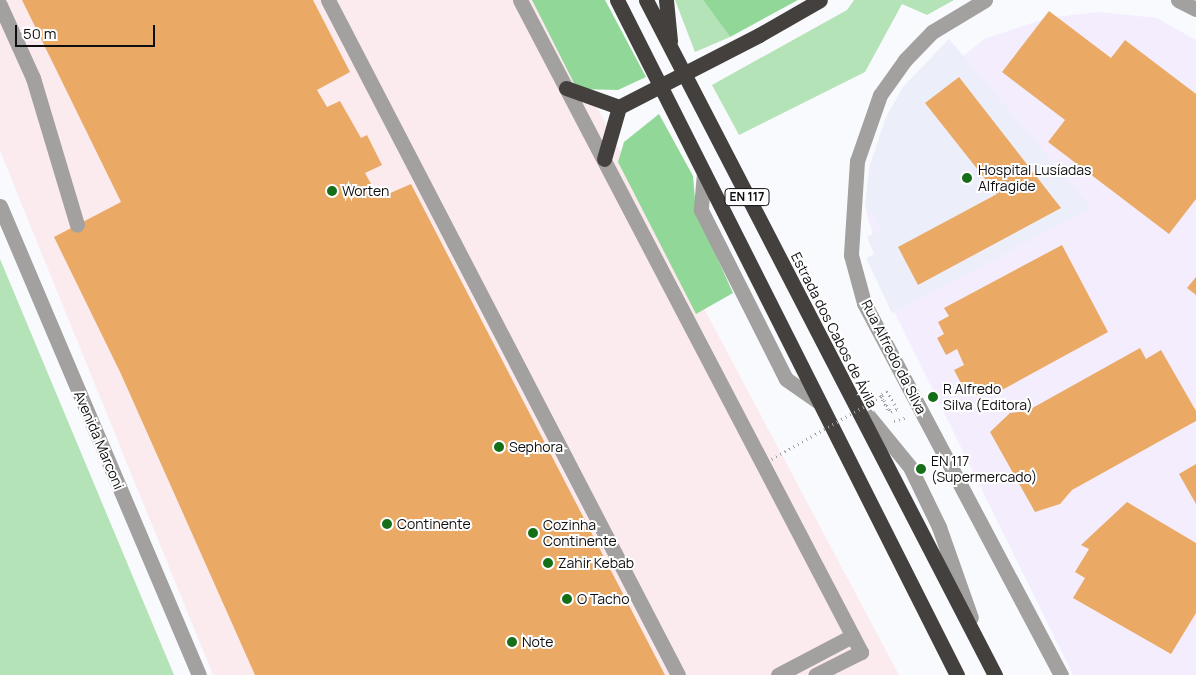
<!DOCTYPE html>
<meta charset="utf-8">
<style>
body{margin:0}
#map{position:relative;width:1196px;height:675px;overflow:hidden;background:#f9fafd;font-family:Manrope,sans-serif}
div>[style]{position:absolute}
[style*='--x']{left:calc(var(--x)*1px);top:calc(var(--y)*1px);width:calc(var(--w)*1px);rotate:calc(var(--a)*1deg)}
.commercial>*{inset:0;background:#fcebee}
.industrial>*{inset:0;background:#f3edfe}
.built>*{inset:0;background:#eceef9}
.green>*{inset:0;background:#b4e3b7}
.forest>*{inset:0;background:#91d797}
.building>*{inset:0;background:#eaaa66}
.path>*{height:3px;margin-top:-1.5px;transform-origin:0;background:repeating-linear-gradient(90deg,#a1a1a4 0 1px,transparent 0 5px)}
.minor>*{height:15px;margin:-7.5px;padding:0 7.5px;transform-origin:7.5px;border-radius:7.5px;background:#a2a1a0}
.highway>*{height:15px;margin:-7.5px;padding:0 7.5px;transform-origin:7.5px;border-radius:7.5px;background:#43403e}
.path-bridge>*{height:3px;margin-top:-1.5px;transform-origin:0;background:repeating-linear-gradient(90deg,#a1a1a4 0 1px,transparent 0 5px)}
.highway-bridge>*{height:15px;margin:-7.5px;padding:0 7.5px;transform-origin:7.5px;border-radius:7.5px;background:#43403e}
.dots>*{width:14px;height:14px;translate:-50% -50%;box-sizing:border-box;border:2px solid #fff;border-radius:50%}
span{translate:-50% -50%;white-space:nowrap;text-align:center;line-height:1.15;-webkit-text-stroke:4px #fff;paint-order:stroke}
.shield-label span{padding:1px 4px;background:#fff;border:1px solid;border-radius:4px;-webkit-text-stroke-width:0}
.shield-label{font-size:12px;color:#0f0f11;font-weight:700}
.poi-label{font-size:14px;color:#0f0f11}
.left{translate:0 -50%;text-align:left}
.street-label{font-size:14px;color:#0f0f11}
.scale{position:absolute;left:15px;top:25px;width:140px;height:22px;box-sizing:border-box;border:2px solid #0f0f11;border-top:0;padding-left:6px;font-size:15px;line-height:18px;white-space:nowrap;color:#0f0f11;-webkit-text-stroke:4px #fff;paint-order:stroke}
</style>
<div id="map">
<div class="commercial">
<i style="clip-path:polygon(0 0,540px 0,899px 675px,213px 675px,0 151px)"></i>
</div>
<div class="industrial">
<i style="clip-path:polygon(1099px 12px,1157px 18px,1196px 40px,1196px 675px,1073px 675px,892px 307px,866px 210px,903px 106px,984px 39px,1047px 18px)"></i>
</div>
<div class="built">
<i style="clip-path:polygon(949px 39px,1091px 208px,892px 313px,866px 258px,874px 254px,867px 237px,882px 229px,874px 213px,865px 208px,869px 168px,886px 117px,903px 87px)"></i>
</div>
<div class="green">
<i style="clip-path:polygon(675px 0,703px 0,730px 37px,695px 52px)"></i>
<i style="clip-path:polygon(854px 0,954px 0,927px 15px,902px 4px,865px 72px,739px 135px,712px 85px,847px 10px)"></i>
<i style="clip-path:polygon(0 259px,174px 675px,0 675px)"></i>
</div>
<div class="forest">
<i style="clip-path:polygon(532px 0,605px 0,646px 77px,618px 90px,577px 89px)"></i>
<i style="clip-path:polygon(703px 0,798px 0,730px 37px)"></i>
<i style="clip-path:polygon(659px 114px,693px 176px,696px 211px,733px 293px,696px 314px,618px 162px,624px 142px)"></i>
</div>
<div class="building">
<i style="clip-path:polygon(22px 0,313px 0,350px 72px,317px 90px,327px 107px,340px 101px,361px 138px,367px 135px,382px 165px,365px 173px,379px 198px,411px 184px,665px 675px,255px 675px,121px 374px,54px 237px,121px 202px)"></i>
<i style="clip-path:polygon(1049px 11px,1111px 58px,1125px 40px,1196px 94px,1196px 199px,1169px 234px,1048px 142px,1065px 120px,1002px 72px)"></i>
<i style="clip-path:polygon(959px 77px,1061px 208px,918px 285px,898px 247px,997px 194px,925px 103px)"></i>
<i style="clip-path:polygon(1062px 245px,1108px 332px,991px 396px,988px 389px,976px 395px,970px 383px,963px 387px,954px 370px,964px 365px,957px 349px,946px 355px,937px 338px,944px 334px,938px 322px,949px 316px,944px 308px)"></i>
<i style="clip-path:polygon(1196px 277px,1196px 295px,1187px 288px)"></i>
<i style="clip-path:polygon(1140px 348px,1146px 359px,1161px 350px,1196px 411px,1196px 421px,1072px 490px,1060px 504px,1035px 512px,990px 432px,1010px 413px,1027px 411px)"></i>
<i style="clip-path:polygon(1196px 464px,1196px 504px,1179px 474px)"></i>
<i style="clip-path:polygon(1127px 502px,1196px 543px,1196px 613px,1171px 654px,1073px 598px,1085px 578px,1075px 572px,1089px 549px,1081px 545px)"></i>
</div>
<div class="path">
<i style="--x:882;--y:396;--w:18;--a:61"></i>
<i style="--x:891;--y:412;--w:7;--a:-27"></i>
<i style="--x:897;--y:409;--w:21;--a:-119"></i>
<i style="--x:887;--y:391;--w:8;--a:150"></i>
<i style="--x:880;--y:395;--w:19;--a:62"></i>
<i style="--x:894;--y:421;--w:14;--a:-17"></i>
</div>
<div class="minor">
<i style="--x:328;--y:0;--w:760;--a:62.59"></i>
<i style="--x:520;--y:0;--w:736;--a:62.39"></i>
<i style="--x:861;--y:652;--w:51;--a:153.4"></i>
<i style="--x:985;--y:0;--w:62;--a:148.9"></i>
<i style="--x:932;--y:32;--w:39;--a:134"></i>
<i style="--x:905;--y:60;--w:43;--a:125.5"></i>
<i style="--x:880;--y:95;--w:70;--a:109.2"></i>
<i style="--x:857;--y:161;--w:94;--a:93.7"></i>
<i style="--x:851;--y:255;--w:50;--a:74.8"></i>
<i style="--x:864;--y:303;--w:421;--a:62.1"></i>
<i style="--x:1178;--y:0;--w:20;--a:27"></i>
<i style="--x:0;--y:5;--w:80;--a:65.7"></i>
<i style="--x:33;--y:78;--w:153;--a:73.3"></i>
<i style="--x:704;--y:173;--w:37;--a:95"></i>
<i style="--x:701;--y:210;--w:189;--a:63.3"></i>
<i style="--x:786;--y:379;--w:39;--a:35"></i>
<i style="--x:0;--y:206;--w:509;--a:67.01"></i>
<i style="--x:857;--y:402;--w:84;--a:50.8"></i>
<i style="--x:910;--y:467;--w:67;--a:64.2"></i>
<i style="--x:939;--y:527;--w:96;--a:70.6"></i>
<i style="--x:778;--y:675;--w:84;--a:-27.8"></i>
</div>
<div class="highway">
<i style="--x:617;--y:0;--w:756;--a:63.27"></i>
<i style="--x:646;--y:0;--w:760;--a:62.66"></i>
<i style="--x:666;--y:0;--w:41;--a:84.4"></i>
<i style="--x:759;--y:35;--w:70;--a:-29.8"></i>
<i style="--x:566;--y:88;--w:56;--a:19.7"></i>
<i style="--x:619;--y:107;--w:54;--a:106.1"></i>
</div>
<div class="path-bridge">
<i style="--x:763;--y:464;--w:137;--a:-29.7"></i>
</div>
<div class="highway-bridge">
<i style="--x:619;--y:107;--w:157;--a:-27.2"></i>
</div>
<div class="dots">
<i style="left:967px;top:178px;background:#156e18"></i>
<i style="left:332px;top:191px;background:#156e18"></i>
<i style="left:933px;top:397px;background:#156e18"></i>
<i style="left:499px;top:447px;background:#156e18"></i>
<i style="left:921px;top:469px;background:#156e18"></i>
<i style="left:387px;top:524px;background:#156e18"></i>
<i style="left:533px;top:533px;background:#156e18"></i>
<i style="left:548px;top:563px;background:#156e18"></i>
<i style="left:567px;top:599px;background:#156e18"></i>
<i style="left:512px;top:642px;background:#156e18"></i>
</div>
<div class="shield-label">
<span style="left:747px;top:197px">EN 117</span>
</div>
<div class="poi-label">
<span class="left" style="left:978px;top:178px">Hospital Lusíadas<br>Alfragide</span>
<span class="left" style="left:342px;top:191px">Worten</span>
<span class="left" style="left:943px;top:397px">R Alfredo<br>Silva (Editora)</span>
<span class="left" style="left:509px;top:447px">Sephora</span>
<span class="left" style="left:931px;top:469px">EN 117<br>(Supermercado)</span>
<span class="left" style="left:397px;top:524px">Continente</span>
<span class="left" style="left:543px;top:533px">Cozinha<br>Continente</span>
<span class="left" style="left:558px;top:563px">Zahir Kebab</span>
<span class="left" style="left:577px;top:599px">O Tacho</span>
<span class="left" style="left:522px;top:642px">Note</span>
</div>
<div class="street-label">
<span style="left:834px;top:330px;rotate:63deg">Estrada dos Cabos de Ávila</span>
<span style="left:894px;top:357px;rotate:63deg">Rua Alfredo da Silva</span>
<span style="left:99px;top:440px;rotate:67deg">Avenida Marconi</span>
</div>
<div class="scale">50 m</div>
</div>
